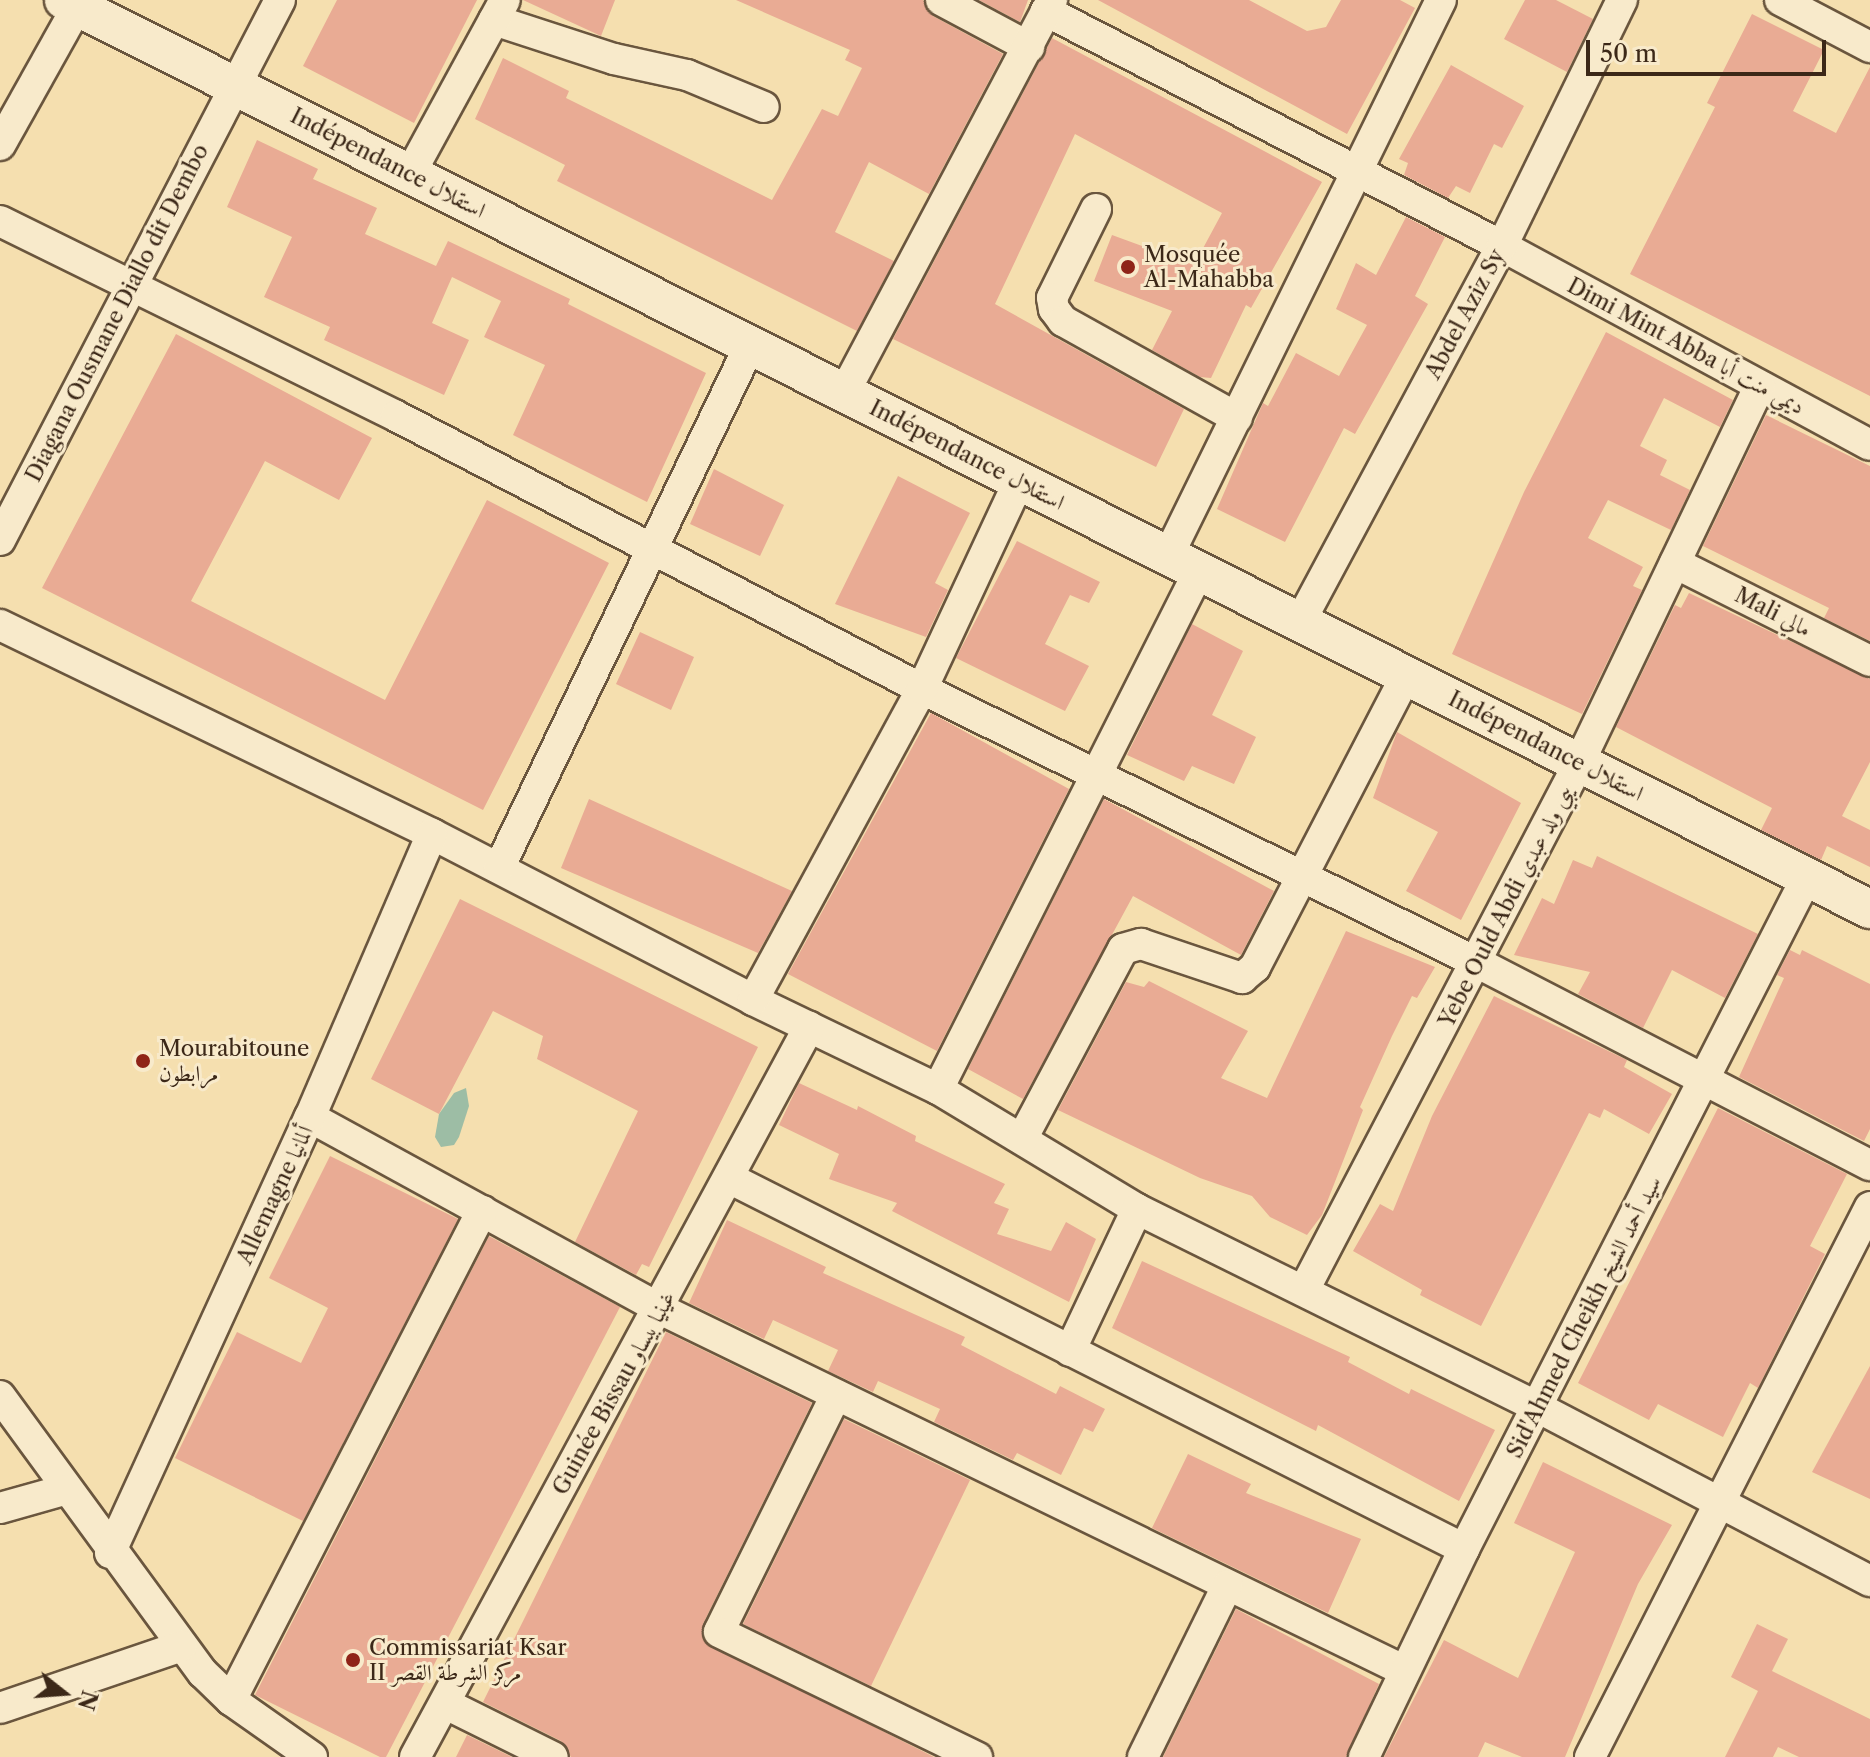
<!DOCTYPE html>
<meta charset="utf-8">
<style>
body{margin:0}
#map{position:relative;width:1870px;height:1757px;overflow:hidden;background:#f5dfaf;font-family:"Libre Caslon Text",Amiri,serif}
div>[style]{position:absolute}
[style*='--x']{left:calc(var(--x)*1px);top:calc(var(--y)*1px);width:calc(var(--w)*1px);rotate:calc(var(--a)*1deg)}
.water>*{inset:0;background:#9dbda5}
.building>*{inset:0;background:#e9ab94}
.roads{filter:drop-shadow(2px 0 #6a563e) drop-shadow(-2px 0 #6a563e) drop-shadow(0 2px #6a563e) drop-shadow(0 -2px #6a563e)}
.minor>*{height:30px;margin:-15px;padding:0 15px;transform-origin:15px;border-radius:15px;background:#f8eacb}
.tertiary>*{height:38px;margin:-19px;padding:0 19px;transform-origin:19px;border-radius:19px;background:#f8eacb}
.dots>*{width:22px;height:22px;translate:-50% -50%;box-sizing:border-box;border:4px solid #f8eacb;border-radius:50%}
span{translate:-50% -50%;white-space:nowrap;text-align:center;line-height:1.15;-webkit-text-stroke:6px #f8eacb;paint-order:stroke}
.street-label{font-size:22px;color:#3c2818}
.poi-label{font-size:22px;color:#3c2818}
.left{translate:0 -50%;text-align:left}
.north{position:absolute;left:24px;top:1653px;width:80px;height:80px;-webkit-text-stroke:6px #f8eacb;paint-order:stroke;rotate:107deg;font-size:22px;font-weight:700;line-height:32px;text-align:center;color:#3c2818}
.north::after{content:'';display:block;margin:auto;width:28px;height:36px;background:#3c2818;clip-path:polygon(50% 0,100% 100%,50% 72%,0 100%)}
.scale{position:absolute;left:1586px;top:40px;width:240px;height:36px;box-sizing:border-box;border:4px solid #3c2818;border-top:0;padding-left:10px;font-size:24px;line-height:28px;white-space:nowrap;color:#3c2818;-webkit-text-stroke:6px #f8eacb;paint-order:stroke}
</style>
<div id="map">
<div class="water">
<i style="clip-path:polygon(466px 1088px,469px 1106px,459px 1137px,454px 1145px,441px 1147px,435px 1137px,439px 1114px,454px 1093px)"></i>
</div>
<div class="building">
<i style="clip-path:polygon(337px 0,477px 0,414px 123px,303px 66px)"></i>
<i style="clip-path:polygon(523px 0,615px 0,601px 36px)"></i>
<i style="clip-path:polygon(736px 0,923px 0,933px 16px,1003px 54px,929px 194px,869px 162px,835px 232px,894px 261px,857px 331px,557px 181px,565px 165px,475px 119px,503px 58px,569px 91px,566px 98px,772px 200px,822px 109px,838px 116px,862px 68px,845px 60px,850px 50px)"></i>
<i style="clip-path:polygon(979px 0,1028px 0,1020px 22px)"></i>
<i style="clip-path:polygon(1098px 0,1249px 0,1307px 31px,1326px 27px,1341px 0,1400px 0,1415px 8px,1347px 134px)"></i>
<i style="clip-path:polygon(1525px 0,1556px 0,1593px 19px,1567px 72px,1504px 39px)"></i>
<i style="clip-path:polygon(1752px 14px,1824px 50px,1793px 111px,1836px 133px,1870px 67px,1870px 396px,1630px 274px,1715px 107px,1707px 103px)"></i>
<i style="clip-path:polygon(1052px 38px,1322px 182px,1251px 308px,1246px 305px,1211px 378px,1200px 377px,1152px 350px,1172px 311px,1094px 281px,1112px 235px,1194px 265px,1222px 213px,1075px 134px,995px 304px,1184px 409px,1156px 467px,893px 339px)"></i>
<i style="clip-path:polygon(1451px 65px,1524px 106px,1502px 148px,1494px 144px,1470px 193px,1456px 186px,1448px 198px,1404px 175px,1408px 163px,1399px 159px)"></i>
<i style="clip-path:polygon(257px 140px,318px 169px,313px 179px,377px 208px,365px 234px,436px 266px,448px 241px,570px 299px,568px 304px,706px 373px,647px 502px,513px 435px,545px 365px,484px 337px,501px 301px,452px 277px,432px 323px,469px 340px,444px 395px,324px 340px,330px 327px,264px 297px,292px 237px,227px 207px)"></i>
<i style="clip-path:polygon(1406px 217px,1445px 237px,1415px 296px,1428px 304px,1355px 434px,1344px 428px,1285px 542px,1217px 509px,1263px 403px,1268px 406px,1296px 353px,1339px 376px,1367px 325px,1336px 309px,1356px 263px,1376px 275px)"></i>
<i style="clip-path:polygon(1606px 332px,1733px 400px,1720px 427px,1664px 398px,1640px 446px,1667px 460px,1660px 475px,1690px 490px,1671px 530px,1608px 500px,1588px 538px,1643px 567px,1633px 586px,1642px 590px,1582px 714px,1452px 654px,1524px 492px)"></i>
<i style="clip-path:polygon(176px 334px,372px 438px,339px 500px,265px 461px,191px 601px,385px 700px,487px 500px,609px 563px,483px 810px,42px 588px)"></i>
<i style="clip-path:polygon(1766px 415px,1870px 466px,1870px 641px,1824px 618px,1829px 608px,1703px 546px)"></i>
<i style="clip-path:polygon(714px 469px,784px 505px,760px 556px,690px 524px)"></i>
<i style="clip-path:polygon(898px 476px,970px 513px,935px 583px,948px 590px,926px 637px,835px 604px)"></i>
<i style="clip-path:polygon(1017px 541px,1100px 582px,1089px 603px,1070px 595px,1045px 644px,1089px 666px,1065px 711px,956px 658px)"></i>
<i style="clip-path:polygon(1689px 593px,1870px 679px,1870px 762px,1842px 816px,1870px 830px,1870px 867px,1827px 846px,1821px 860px,1761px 830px,1772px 808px,1616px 727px,1675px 605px,1681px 608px)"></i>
<i style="clip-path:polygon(1192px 624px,1243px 651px,1212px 715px,1256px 737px,1234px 784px,1192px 766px,1184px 781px,1127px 755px)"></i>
<i style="clip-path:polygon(640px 632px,694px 657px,671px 710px,616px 684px)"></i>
<i style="clip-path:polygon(931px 713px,1069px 789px,937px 1051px,788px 974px)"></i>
<i style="clip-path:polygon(1397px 732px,1521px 803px,1461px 920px,1406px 891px,1438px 832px,1373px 798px)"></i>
<i style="clip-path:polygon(589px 799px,792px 891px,758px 953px,561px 868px)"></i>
<i style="clip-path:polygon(1104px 799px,1274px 891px,1241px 955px,1133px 896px,1023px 1099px,968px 1069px)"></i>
<i style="clip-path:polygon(1597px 856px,1758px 934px,1725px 998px,1672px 970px,1643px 1028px,1578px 994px,1590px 972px,1514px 955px,1542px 898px,1554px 904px,1573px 860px,1592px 868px)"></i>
<i style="clip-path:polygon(460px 899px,758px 1047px,649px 1267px,642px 1264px,636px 1275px,575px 1242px,638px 1111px,537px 1059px,543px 1036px,493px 1011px,439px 1114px,371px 1079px)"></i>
<i style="clip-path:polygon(1346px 931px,1435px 967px,1417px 998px,1412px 996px,1392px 1036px,1360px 1107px,1363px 1110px,1322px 1215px,1307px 1235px,1270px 1217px,1252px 1196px,1200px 1178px,1058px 1110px,1126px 982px,1144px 987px,1149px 981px,1248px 1031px,1221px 1078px,1267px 1098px)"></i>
<i style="clip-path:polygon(1790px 950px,1800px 955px,1802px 950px,1870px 984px,1870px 1129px,1864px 1141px,1739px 1077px,1784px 978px,1777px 975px)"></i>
<i style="clip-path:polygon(1494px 996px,1627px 1060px,1624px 1067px,1672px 1094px,1649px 1134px,1604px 1109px,1600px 1118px,1589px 1113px,1481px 1326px,1420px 1295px,1422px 1290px,1353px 1251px,1380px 1204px,1393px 1211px,1432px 1116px)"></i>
<i style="clip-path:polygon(799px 1083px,857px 1110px,858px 1106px,916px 1136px,915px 1141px,1005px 1184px,994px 1203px,1009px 1209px,997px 1234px,1051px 1251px,1066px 1222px,1096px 1239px,1069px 1302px,892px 1211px,897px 1203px,829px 1179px,839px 1154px,779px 1125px)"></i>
<i style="clip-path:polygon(1718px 1108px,1847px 1174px,1810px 1246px,1825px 1254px,1758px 1388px,1750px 1383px,1723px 1437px,1658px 1404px,1649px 1420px,1578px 1383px)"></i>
<i style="clip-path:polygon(330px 1156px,458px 1219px,303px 1521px,175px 1458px,237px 1332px,301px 1363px,328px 1308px,269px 1278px)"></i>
<i style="clip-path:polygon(727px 1220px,826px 1267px,823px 1273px,965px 1337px,961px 1345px,1056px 1394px,1060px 1386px,1105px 1409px,1093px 1432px,1084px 1428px,1061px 1475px,1017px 1453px,1013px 1460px,934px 1422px,940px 1409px,878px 1381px,873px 1392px,828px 1371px,838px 1350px,773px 1320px,764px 1339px,689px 1303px)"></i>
<i style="clip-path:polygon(489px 1236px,620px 1307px,386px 1757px,380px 1757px,255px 1695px)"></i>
<i style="clip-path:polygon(1142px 1261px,1350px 1357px,1348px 1362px,1409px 1394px,1411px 1389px,1495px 1430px,1459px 1501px,1318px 1425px,1316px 1431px,1112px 1328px)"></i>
<i style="clip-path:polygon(666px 1332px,812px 1403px,703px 1624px,704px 1641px,934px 1757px,571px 1757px,561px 1741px,483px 1702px)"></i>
<i style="clip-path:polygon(1870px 1366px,1870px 1499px,1812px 1472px)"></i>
<i style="clip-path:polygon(844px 1419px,970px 1480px,871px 1686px,743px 1624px)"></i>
<i style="clip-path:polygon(1188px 1454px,1251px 1484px,1246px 1493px,1361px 1539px,1328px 1613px,1152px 1528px)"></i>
<i style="clip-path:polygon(1543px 1462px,1672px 1525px,1638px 1584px,1565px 1757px,1522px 1757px,1485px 1742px,1478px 1757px,1384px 1757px,1444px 1640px,1518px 1678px,1575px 1552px,1514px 1523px)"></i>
<i style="clip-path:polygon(1236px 1609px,1379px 1684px,1346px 1757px,1163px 1757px)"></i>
<i style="clip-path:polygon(1757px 1624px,1788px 1639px,1772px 1671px,1870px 1719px,1870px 1757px,1799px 1757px,1778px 1747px,1773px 1757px,1725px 1757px,1758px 1691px,1731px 1677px)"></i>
<i style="clip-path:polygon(467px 1735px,512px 1757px,456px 1757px)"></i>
</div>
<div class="roads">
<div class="minor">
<i style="--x:941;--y:0;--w:100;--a:28.1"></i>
<i style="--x:1780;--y:0;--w:102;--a:27.6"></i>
<i style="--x:1046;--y:11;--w:513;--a:27.26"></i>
<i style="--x:1502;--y:246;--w:418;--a:28.4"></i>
<i style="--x:494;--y:20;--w:126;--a:18"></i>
<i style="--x:614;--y:59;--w:75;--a:12.4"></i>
<i style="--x:687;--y:75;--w:83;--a:22.6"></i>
<i style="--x:0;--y:145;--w:158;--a:-60.8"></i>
<i style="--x:410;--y:174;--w:198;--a:-61.4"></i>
<i style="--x:1096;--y:209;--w:99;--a:116.3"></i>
<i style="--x:1052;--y:298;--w:11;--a:80"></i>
<i style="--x:1054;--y:309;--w:15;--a:53"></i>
<i style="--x:1063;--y:321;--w:199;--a:29.1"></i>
<i style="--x:0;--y:221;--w:441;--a:26.2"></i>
<i style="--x:396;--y:416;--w:593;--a:27.43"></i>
<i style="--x:922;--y:689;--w:620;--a:26.23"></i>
<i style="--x:1478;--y:963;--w:441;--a:27.3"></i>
<i style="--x:844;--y:393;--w:445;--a:-62.1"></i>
<i style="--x:0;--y:540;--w:608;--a:-62.59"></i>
<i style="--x:1168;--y:556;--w:619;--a:-63.85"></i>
<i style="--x:1675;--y:563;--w:218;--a:26.7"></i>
<i style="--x:1300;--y:622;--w:427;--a:-61.8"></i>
<i style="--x:1502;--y:246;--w:274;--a:-64"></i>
<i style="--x:0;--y:625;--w:480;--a:25.8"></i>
<i style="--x:432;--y:834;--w:361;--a:27.3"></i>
<i style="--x:753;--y:1000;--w:205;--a:25.7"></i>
<i style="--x:938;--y:1089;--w:232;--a:31.1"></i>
<i style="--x:1137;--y:1209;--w:446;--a:26.3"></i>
<i style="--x:1537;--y:1407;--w:376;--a:27.6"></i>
<i style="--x:499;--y:868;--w:580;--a:-64.36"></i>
<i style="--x:753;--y:1000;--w:354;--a:-61.5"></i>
<i style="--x:922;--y:689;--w:230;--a:-65"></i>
<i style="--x:938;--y:1089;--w:580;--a:-63.26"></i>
<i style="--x:310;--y:1117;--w:399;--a:28.7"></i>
<i style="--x:660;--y:1309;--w:826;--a:25.91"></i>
<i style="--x:1022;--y:1139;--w:215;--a:-62"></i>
<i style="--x:1123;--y:949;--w:19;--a:-16"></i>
<i style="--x:1141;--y:944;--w:107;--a:18.6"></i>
<i style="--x:1242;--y:978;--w:17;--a:-40"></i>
<i style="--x:1255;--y:967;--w:328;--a:-62.6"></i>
<i style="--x:731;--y:1179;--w:821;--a:26.78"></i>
<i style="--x:1304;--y:1290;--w:594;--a:-62.44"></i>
<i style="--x:1579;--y:763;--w:418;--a:-64.4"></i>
<i style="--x:1070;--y:1351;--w:157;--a:-64.7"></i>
<i style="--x:836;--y:1395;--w:264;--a:116.3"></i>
<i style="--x:719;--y:1632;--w:287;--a:25.9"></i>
<i style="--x:0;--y:1396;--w:343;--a:53.8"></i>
<i style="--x:203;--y:1673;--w:39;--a:44"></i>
<i style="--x:231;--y:1700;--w:99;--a:35.1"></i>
<i style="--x:0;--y:1508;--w:66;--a:-15.7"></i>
<i style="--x:110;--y:1553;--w:480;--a:-65.4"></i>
<i style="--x:310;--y:1117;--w:308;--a:-66.7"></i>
<i style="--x:231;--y:1700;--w:550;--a:-62.83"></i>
<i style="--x:446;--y:1704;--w:119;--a:26.4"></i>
<i style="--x:0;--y:1708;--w:192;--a:-18.8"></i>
<i style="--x:415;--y:1757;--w:830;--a:-61.64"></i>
<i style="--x:1143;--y:1757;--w:191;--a:-63.8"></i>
<i style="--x:1364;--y:1757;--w:231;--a:-64.3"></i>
<i style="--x:1464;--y:1549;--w:754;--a:-62.96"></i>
<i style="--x:1590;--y:1757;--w:617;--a:-63.02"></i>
</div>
<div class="tertiary">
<i style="--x:64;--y:0;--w:2022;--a:26.72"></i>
</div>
</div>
<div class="dots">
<i style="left:1128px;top:267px;background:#8f2418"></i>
<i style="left:143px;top:1061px;background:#8f2418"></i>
<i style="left:353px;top:1660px;background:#8f2418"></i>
</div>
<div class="street-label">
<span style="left:388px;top:163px;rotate:27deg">Indépendance استقلال</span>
<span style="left:117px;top:313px;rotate:-63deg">Diagana Ousmane Diallo dit Dembo</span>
<span style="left:1465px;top:314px;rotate:-62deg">Abdel Aziz Sy</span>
<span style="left:1686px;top:346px;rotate:28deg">Dimi Mint Abba ديمي منت أبا</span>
<span style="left:967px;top:455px;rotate:27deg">Indépendance استقلال</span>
<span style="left:1773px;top:612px;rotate:27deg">Mali مالي</span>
<span style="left:1546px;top:746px;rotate:27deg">Indépendance استقلال</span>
<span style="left:1506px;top:906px;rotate:-63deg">Yebe Ould Abdi يبي ولد عبدي</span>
<span style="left:275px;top:1195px;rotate:-65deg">Allemagne ألمانيا</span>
<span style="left:1584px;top:1317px;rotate:-63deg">Sid'Ahmed Cheikh سيد أحمد الشيخ</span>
<span style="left:614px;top:1393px;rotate:-61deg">Guinée Bissau غينيا بيساو</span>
</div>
<div class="poi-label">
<span class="left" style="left:1144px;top:267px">Mosquée<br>Al-Mahabba</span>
<span class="left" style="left:159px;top:1061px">Mourabitoune<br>مرابطون</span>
<span class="left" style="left:369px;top:1660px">Commissariat Ksar<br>II مركز الشرطة القصر</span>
</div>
<div class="north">N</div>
<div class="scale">50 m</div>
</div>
